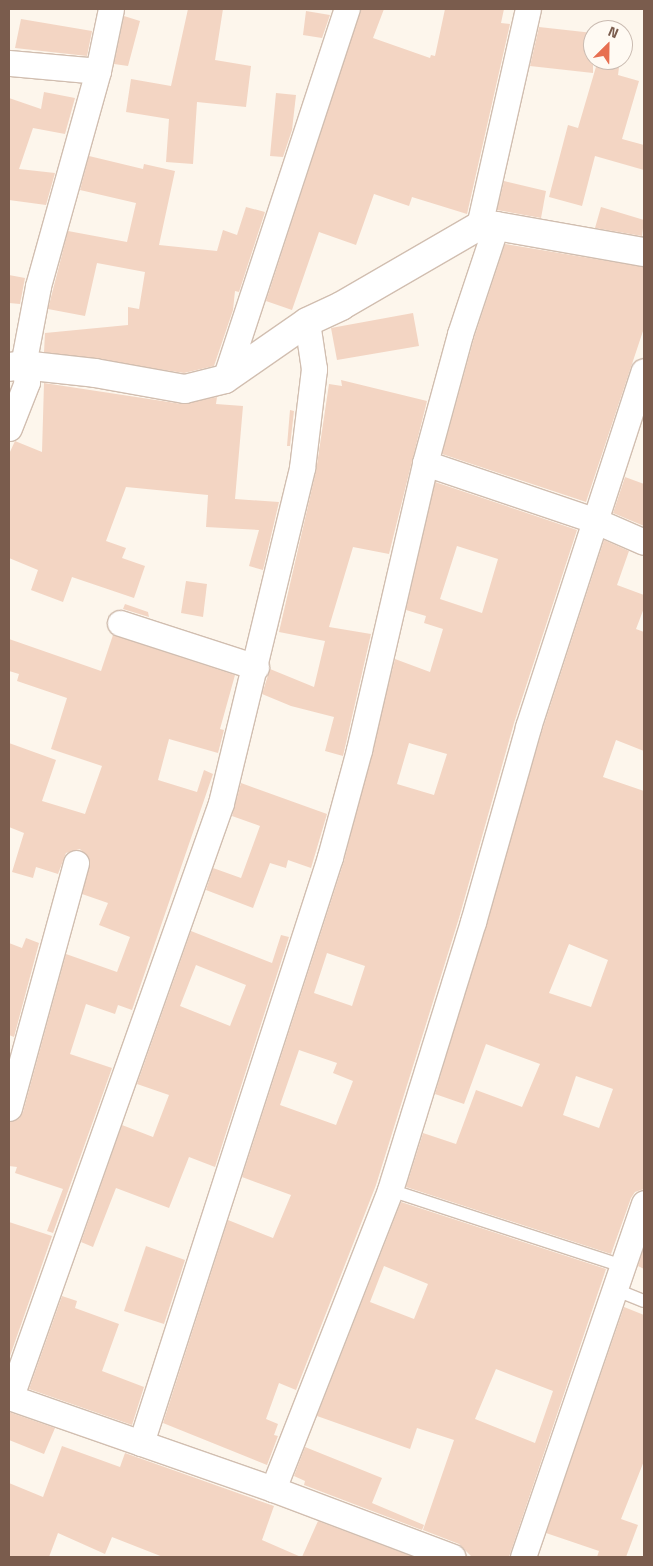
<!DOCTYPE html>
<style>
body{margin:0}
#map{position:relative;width:653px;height:1566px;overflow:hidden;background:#fdf6ec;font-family:"Titillium Web",sans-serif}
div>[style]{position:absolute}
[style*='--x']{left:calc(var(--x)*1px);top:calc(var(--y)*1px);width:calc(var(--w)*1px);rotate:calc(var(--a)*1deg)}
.building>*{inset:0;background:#f3d5c3}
.roads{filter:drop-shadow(1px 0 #d1beb0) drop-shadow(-1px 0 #d1beb0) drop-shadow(0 1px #d1beb0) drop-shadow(0 -1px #d1beb0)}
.service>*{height:12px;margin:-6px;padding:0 6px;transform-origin:6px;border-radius:6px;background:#fff}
.minor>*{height:25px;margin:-12.5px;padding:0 12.5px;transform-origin:12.5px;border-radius:12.5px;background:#fff}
.tertiary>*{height:28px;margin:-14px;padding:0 14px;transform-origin:14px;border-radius:14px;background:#fff}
span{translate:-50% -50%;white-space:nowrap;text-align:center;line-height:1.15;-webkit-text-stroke:4px #fffaf3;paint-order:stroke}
.frame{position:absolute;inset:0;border:10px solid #7a5c4d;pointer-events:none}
.north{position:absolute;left:583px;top:20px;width:50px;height:50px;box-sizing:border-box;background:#fffaf3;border:1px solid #cabbb1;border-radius:50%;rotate:23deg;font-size:14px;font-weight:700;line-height:20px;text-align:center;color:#7a5c4d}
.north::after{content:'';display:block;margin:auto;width:18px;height:22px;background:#e76f51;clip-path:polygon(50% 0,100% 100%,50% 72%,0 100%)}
</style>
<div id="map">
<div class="building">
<i style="clip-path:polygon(188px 9px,223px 9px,215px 60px,251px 66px,246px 107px,197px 102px,193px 164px,166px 162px,169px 119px,126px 112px,131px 79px,171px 86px)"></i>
<i style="clip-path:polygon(361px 9px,384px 9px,373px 38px,430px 58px,431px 55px,435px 56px,445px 9px,504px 9px,501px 23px,510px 24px,467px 214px,412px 197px,409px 206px,374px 194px,356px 245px,319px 232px,292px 310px,266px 301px)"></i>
<i style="clip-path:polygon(306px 11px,330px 15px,322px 38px,303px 35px)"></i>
<i style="clip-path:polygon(124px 16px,140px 21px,128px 66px,114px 64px)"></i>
<i style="clip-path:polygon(21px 19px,92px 31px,87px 56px,15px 48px)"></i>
<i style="clip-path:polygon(539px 27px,593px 33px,593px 73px,530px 66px)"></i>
<i style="clip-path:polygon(598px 60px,620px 60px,618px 75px,639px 81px,622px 139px,644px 145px,644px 170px,595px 156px,582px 206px,549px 197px,568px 125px,578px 128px)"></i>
<i style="clip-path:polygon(44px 92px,75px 98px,65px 134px,33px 128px,19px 169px,55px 173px,46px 205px,9px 200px,9px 98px,41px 109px)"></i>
<i style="clip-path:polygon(276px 93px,296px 95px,292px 130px,283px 157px,270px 156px)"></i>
<i style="clip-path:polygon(89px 156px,143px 169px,144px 164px,175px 171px,159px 245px,217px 251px,223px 230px,237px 235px,246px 207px,265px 212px,239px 292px,235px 291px,233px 310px,214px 366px,184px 373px,44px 352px,45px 333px,128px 325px,128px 307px,139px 309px,145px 272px,97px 263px,85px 316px,48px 309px,68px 231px,127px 242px,136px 203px,80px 190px)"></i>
<i style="clip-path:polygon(504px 181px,546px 191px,541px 218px,497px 210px)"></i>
<i style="clip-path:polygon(601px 207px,644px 220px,642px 236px,595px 228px)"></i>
<i style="clip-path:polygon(505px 244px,644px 267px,644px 328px,586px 502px,442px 454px,474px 338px)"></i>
<i style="clip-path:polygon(9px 275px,25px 278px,20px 304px,9px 303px)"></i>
<i style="clip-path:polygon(413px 313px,419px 346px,337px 360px,331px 328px)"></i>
<i style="clip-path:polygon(341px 380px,427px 401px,389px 554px,353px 547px,329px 627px,371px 634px,343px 756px,325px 751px,334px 717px,291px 706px,262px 694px,270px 669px,314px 687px,325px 641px,279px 632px,316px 471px,329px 384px,342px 386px)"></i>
<i style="clip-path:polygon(44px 383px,182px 404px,217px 397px,216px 404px,243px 406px,235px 499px,279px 502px,263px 570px,249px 566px,259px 530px,206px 527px,208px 495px,126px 487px,106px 541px,126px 548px,122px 558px,145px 566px,134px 598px,72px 577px,63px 602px,31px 590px,38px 570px,9px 558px,9px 454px,15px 441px,42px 452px)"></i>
<i style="clip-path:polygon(290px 410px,294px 411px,290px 446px,287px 446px)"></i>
<i style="clip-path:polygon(625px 477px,644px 484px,644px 526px,613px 513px)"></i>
<i style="clip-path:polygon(evenodd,435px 482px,577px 530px,514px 723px,459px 918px,376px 1185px,296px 1390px,279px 1383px,266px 1419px,278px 1424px,274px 1435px,278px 1436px,267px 1465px,163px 1423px,228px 1220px,273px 1238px,291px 1195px,242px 1177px,344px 861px,395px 659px,430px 672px,443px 629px,424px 623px,426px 616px,406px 610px,435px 482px,457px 546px,498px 559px,482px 613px,440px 599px,457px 546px,435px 482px,409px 743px,447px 754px,434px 795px,397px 784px,409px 743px,435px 482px,327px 953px,365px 966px,352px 1006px,314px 993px,327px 953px,435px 482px,299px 1050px,337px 1063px,333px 1073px,353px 1081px,336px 1125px,280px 1105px,299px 1050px)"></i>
<i style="clip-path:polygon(evenodd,604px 540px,629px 551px,617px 585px,644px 595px,644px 608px,636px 629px,644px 632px,644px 751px,616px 740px,603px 777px,644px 791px,644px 1189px,635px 1192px,631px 1198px,611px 1254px,406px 1187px,423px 1133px,456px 1144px,476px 1090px,522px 1107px,540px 1064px,486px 1044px,464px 1104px,435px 1094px,542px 731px,604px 540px,569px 944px,608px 960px,591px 1007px,549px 993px,569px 944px,604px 540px,576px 1076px,613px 1089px,599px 1128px,563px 1115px,576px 1076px)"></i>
<i style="clip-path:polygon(186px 581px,207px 584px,203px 617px,181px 613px)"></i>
<i style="clip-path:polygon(125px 604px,148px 612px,149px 617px,123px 609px)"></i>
<i style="clip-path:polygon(113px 635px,235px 675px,220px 729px,224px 730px,218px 753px,169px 739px,158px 780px,197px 792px,204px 770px,213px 774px,132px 1010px,118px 1005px,115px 1014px,86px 1004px,70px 1054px,112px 1068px,53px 1233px,47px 1231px,63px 1189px,15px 1173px,17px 1167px,9px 1166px,9px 1122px,19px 1119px,23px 1112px,66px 954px,117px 972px,130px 937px,99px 925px,108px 903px,82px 894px,90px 860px,80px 849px,66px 853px,58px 874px,36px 867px,33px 878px,12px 872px,24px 833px,9px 827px,9px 743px,56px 760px,42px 801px,85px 814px,102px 766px,51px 749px,67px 698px,17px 681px,19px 674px,9px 671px,9px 639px,101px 671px)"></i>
<i style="clip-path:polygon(241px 783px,327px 814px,311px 868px,288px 860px,286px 868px,270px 863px,253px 908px,206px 890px,213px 868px,241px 878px,260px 826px,232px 816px)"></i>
<i style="clip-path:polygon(evenodd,191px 931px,272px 963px,281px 935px,289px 937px,215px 1167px,189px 1157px,169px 1208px,116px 1188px,93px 1247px,81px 1242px,122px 1125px,153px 1137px,169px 1095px,137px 1084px,191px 931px,196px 965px,246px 985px,230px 1026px,180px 1006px,196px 965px)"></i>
<i style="clip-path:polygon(26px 938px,39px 943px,14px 1037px,9px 1035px,9px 943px,22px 948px)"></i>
<i style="clip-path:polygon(evenodd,401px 1202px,606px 1269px,509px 1557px,472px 1557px,459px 1544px,423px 1530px,454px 1440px,417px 1428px,410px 1449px,317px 1416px,401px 1202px,384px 1266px,428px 1284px,414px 1319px,370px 1302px,384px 1266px,401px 1202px,496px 1369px,553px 1391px,535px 1443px,475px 1419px,496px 1369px)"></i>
<i style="clip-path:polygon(9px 1222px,52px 1236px,9px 1359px)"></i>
<i style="clip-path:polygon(146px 1246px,185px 1260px,164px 1324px,124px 1311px)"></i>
<i style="clip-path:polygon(644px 1247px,644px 1269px,638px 1266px)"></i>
<i style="clip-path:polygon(62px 1296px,77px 1301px,75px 1308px,119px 1324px,102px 1371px,144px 1387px,132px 1425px,29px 1389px)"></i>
<i style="clip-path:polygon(624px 1307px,644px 1315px,644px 1461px,621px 1519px,638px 1525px,626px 1557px,597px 1557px,599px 1551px,546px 1533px)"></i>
<i style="clip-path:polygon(9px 1412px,55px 1428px,44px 1454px,9px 1440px)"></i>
<i style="clip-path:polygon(62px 1446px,120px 1467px,125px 1453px,274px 1506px,262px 1540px,301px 1557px,163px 1557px,112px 1537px,105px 1554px,58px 1533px,49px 1557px,9px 1557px,9px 1483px,43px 1497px)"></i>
<i style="clip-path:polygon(305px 1447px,382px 1478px,372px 1503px,424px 1525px,422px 1530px,304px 1485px,305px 1481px,294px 1476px)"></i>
<i style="clip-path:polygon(318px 1521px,411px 1556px,302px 1557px)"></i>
</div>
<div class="roads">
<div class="service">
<i style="--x:390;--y:1190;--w:245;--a:18.1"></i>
<i style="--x:614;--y:1289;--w:32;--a:22"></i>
</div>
<div class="minor">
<i style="--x:9;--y:63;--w:89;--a:5.1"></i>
<i style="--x:479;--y:226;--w:222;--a:-77.3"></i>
<i style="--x:225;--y:379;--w:390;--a:-71.8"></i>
<i style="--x:9;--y:428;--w:49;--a:-68.6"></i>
<i style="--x:27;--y:382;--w:17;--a:-103"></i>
<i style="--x:23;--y:365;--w:80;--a:-79.2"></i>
<i style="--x:38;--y:286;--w:223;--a:-74.4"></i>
<i style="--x:98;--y:71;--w:63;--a:-78.2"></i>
<i style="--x:425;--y:463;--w:181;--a:18.7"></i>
<i style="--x:596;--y:521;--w:52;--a:23.6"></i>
<i style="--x:120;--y:623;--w:143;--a:17.9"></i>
<i style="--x:9;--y:1108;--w:254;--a:-74.7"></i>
<i style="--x:11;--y:1396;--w:629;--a:-70.5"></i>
<i style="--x:221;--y:803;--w:345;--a:-76.4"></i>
<i style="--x:302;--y:468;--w:100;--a:-83.1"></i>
<i style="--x:314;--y:369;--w:48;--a:-98.5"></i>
<i style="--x:9;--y:1397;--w:280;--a:19.2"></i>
<i style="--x:273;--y:1489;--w:192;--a:20.7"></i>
<i style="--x:141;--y:1443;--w:616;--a:-72.12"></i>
<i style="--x:330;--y:857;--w:111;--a:-74.8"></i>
<i style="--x:359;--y:750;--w:294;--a:-77"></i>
<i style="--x:425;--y:463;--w:134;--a:-74.8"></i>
<i style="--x:460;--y:334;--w:114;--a:-71.6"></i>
<i style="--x:273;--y:1489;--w:321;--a:-68.6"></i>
<i style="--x:390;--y:1190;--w:281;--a:-72.8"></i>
<i style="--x:473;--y:922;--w:203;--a:-74.2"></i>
<i style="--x:528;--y:727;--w:374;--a:-72"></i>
<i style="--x:523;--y:1557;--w:374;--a:-71.1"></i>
</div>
<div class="tertiary">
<i style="--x:9;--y:367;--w:14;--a:-8"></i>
<i style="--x:23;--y:365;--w:72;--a:6.3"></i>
<i style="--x:95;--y:373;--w:91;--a:10.1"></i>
<i style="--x:185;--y:389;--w:41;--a:-14"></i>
<i style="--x:225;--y:379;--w:100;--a:-34.8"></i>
<i style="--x:307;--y:322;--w:38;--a:-25"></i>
<i style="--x:341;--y:306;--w:160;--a:-30.1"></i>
<i style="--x:479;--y:226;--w:17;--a:0"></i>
<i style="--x:496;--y:226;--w:150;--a:10"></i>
</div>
</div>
<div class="frame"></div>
<div class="north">N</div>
</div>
